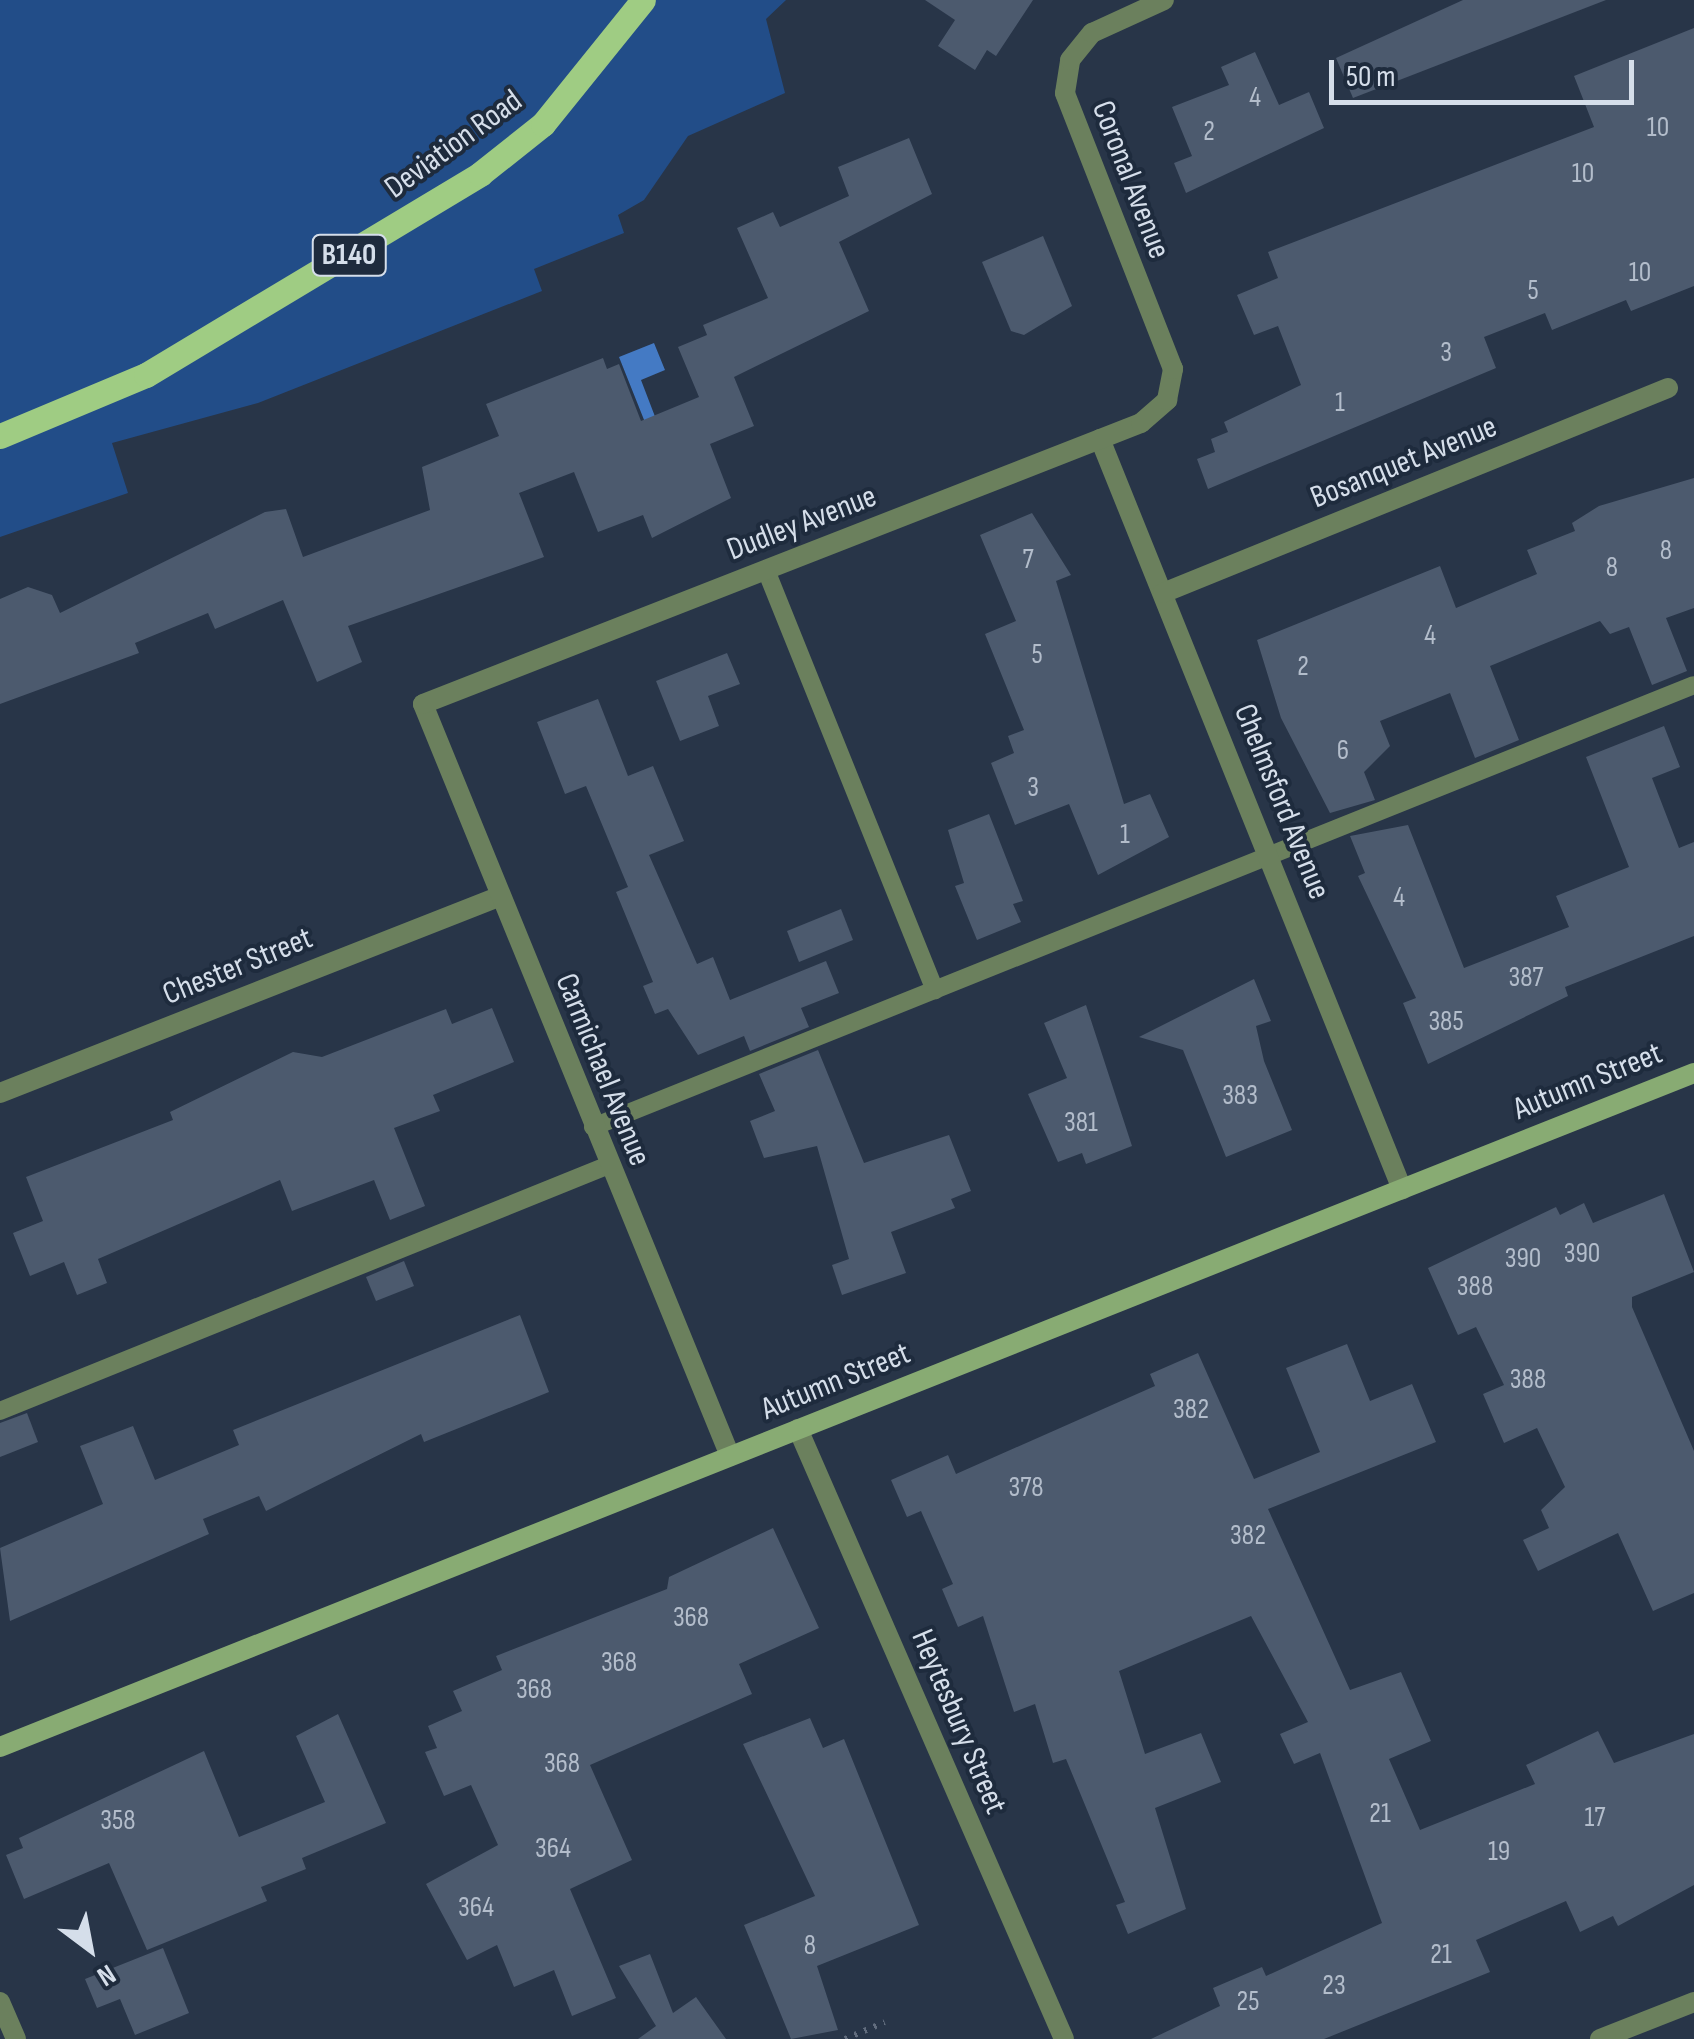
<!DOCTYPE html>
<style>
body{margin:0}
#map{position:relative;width:1694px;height:2039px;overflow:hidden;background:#283548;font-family:"Sofia Sans Condensed",sans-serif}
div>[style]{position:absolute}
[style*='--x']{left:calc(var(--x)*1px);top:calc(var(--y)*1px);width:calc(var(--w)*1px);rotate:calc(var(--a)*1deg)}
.green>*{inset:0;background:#224d88}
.water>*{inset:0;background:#447ac4}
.building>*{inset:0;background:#4c5a6e}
.path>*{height:6px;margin-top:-3px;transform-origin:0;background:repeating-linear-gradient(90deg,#616c7d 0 2.5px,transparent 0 10.5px)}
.lane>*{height:18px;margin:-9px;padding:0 9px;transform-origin:9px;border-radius:9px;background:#6b805d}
.street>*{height:20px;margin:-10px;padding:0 10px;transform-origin:10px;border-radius:10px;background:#6b805d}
.secondary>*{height:20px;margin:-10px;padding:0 10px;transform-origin:10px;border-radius:10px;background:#88ab73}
.primary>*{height:25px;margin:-12.5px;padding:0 12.5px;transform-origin:12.5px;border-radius:12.5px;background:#9fcc83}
span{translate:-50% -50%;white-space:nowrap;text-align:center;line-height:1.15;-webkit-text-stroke:8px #1e2b3d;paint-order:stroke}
.number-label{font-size:28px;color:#b3bdcb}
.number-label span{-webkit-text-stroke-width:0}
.shield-label span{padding:2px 8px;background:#1e2b3d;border:2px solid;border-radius:8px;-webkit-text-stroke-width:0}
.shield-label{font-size:30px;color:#d5deea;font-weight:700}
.street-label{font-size:32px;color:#d5deea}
.north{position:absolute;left:40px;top:1899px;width:100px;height:100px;-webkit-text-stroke:8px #1e2b3d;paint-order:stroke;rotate:148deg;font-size:28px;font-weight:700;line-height:40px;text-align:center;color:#d5deea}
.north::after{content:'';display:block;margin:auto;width:35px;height:45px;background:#d5deea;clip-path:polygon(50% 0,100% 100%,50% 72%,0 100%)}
.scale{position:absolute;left:1329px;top:60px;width:305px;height:45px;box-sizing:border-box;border:5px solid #d5deea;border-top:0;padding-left:12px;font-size:30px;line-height:35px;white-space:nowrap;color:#d5deea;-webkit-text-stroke:8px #1e2b3d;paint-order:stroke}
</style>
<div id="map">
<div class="green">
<i style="clip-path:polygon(0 0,786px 0,766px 19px,785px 93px,688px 136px,644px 200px,618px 215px,624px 233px,534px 269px,542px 291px,258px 403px,112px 443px,128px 493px,0 537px)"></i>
</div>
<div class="water">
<i style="clip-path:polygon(654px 343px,665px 370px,641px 380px,672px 461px,662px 465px,619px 357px)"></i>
</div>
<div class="building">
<i style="clip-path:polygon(925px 0,1033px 0,996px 56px,987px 50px,975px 70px,938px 46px,955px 20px)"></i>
<i style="clip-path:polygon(1463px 0,1606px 0,1353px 98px,1336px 58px)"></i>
<i style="clip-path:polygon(1694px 28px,1694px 286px,1631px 311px,1626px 300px,1552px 330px,1545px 313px,1484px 337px,1496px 368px,1208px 489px,1197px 459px,1215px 452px,1211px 439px,1228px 432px,1224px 422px,1301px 385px,1278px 326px,1254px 335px,1237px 295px,1278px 278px,1268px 252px,1594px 127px,1574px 76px)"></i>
<i style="clip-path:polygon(1255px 52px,1279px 105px,1309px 92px,1324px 128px,1186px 193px,1174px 163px,1192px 156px,1172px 107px,1229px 85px,1221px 67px)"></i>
<i style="clip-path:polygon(909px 138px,932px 194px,839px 242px,869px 311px,734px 377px,754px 426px,710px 444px,731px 498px,652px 538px,643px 515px,598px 532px,574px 472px,519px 493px,544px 557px,348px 626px,362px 662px,317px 682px,283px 600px,215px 629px,208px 613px,135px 643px,139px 653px,0 704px,0 599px,28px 587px,52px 595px,60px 613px,265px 512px,286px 509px,303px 557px,430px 510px,422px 467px,499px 436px,486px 404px,603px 358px,607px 369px,619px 364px,641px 421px,699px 397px,678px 347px,707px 335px,703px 325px,768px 298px,737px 228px,773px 212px,780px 227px,849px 196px,838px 167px)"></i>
<i style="clip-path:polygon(1043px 236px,1072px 306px,1024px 335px,1011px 331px,982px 262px)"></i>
<i style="clip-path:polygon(1694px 478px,1694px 608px,1666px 618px,1687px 671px,1652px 685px,1629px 627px,1610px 634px,1600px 621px,1490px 666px,1519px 740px,1475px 758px,1450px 693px,1380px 721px,1390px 746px,1364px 772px,1375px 800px,1330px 813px,1281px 718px,1257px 640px,1440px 566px,1456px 608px,1537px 574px,1527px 550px,1575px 531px,1572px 523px,1599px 506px)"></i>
<i style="clip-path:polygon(1032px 513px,1071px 575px,1056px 581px,1124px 804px,1150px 794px,1169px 837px,1098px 875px,1069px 804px,1015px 825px,991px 763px,1014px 753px,1008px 736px,1024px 730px,985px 634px,1016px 621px,980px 535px)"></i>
<i style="clip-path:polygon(727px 653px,740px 684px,708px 696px,719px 726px,680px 741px,656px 681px)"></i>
<i style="clip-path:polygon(598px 699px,628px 776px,653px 766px,684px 841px,649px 855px,697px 964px,713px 957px,730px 1000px,826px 961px,839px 993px,801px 1008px,809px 1027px,750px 1051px,744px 1036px,698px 1055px,668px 1009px,655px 1014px,643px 986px,653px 982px,616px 892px,628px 887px,586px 786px,565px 794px,537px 722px)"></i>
<i style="clip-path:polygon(1664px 726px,1680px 767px,1652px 778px,1679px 848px,1694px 842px,1694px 936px,1565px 987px,1568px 996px,1428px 1064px,1403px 1003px,1416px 998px,1358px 876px,1365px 873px,1350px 836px,1408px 825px,1464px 968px,1569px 927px,1556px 896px,1629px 867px,1586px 757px)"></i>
<i style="clip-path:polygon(989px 814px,1023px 901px,1013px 904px,1021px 922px,977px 940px,955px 886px,964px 883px,948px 830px)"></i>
<i style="clip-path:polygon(841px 909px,853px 940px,799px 962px,787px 931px)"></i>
<i style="clip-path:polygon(1254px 979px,1271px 1021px,1256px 1026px,1264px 1061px,1292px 1130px,1226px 1157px,1183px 1050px,1139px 1037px)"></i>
<i style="clip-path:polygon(1086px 1005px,1132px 1146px,1086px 1164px,1082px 1153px,1058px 1162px,1028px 1094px,1067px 1078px,1044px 1023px)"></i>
<i style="clip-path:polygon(492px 1008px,514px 1062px,433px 1095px,440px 1111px,394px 1128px,425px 1206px,390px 1220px,374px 1180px,292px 1211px,280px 1180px,98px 1259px,107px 1283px,77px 1295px,64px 1262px,30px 1276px,13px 1233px,43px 1221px,26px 1177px,173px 1120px,170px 1112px,293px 1052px,322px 1057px,446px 1009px,452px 1024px)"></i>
<i style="clip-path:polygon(818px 1050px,864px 1163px,949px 1135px,971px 1191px,951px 1199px,955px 1208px,891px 1232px,906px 1273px,842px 1295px,832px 1265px,849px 1259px,817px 1146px,764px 1158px,750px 1121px,775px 1111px,759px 1074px)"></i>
<i style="clip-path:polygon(1664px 1194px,1694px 1272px,1632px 1297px,1632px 1307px,1694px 1451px,1694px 1593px,1653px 1611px,1618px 1533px,1538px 1571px,1523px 1540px,1549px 1528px,1541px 1510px,1565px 1487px,1537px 1428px,1504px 1443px,1483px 1394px,1504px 1385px,1476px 1327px,1458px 1335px,1428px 1268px,1556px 1207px,1560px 1215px,1584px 1203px,1593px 1223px)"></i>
<i style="clip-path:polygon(404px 1261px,414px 1286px,376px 1301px,366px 1277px)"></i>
<i style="clip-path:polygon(520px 1315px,549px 1392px,424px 1442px,421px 1434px,266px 1511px,259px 1496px,203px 1519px,209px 1534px,10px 1621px,0 1548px,103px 1504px,80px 1446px,133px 1426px,155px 1480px,239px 1445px,233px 1430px)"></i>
<i style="clip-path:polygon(1347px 1344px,1370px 1401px,1412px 1384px,1436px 1442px,1268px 1509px,1350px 1690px,1401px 1672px,1431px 1741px,1389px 1759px,1420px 1830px,1535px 1784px,1526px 1765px,1598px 1731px,1614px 1763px,1694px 1734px,1694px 1885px,1618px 1926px,1613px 1916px,1580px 1932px,1566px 1901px,1476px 1940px,1490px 1972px,1324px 2039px,1151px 2039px,1220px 2006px,1213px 1988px,1262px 1967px,1266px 1976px,1382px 1923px,1320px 1753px,1294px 1764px,1280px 1734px,1308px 1722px,1251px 1616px,1119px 1671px,1145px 1754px,1201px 1733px,1221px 1782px,1155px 1808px,1186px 1909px,1128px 1934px,1116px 1905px,1125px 1902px,1066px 1759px,1053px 1763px,1035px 1704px,1014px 1712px,983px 1616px,958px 1627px,942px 1589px,953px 1584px,921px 1511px,907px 1517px,891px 1480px,948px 1455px,956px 1474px,1155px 1386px,1150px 1374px,1198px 1353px,1254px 1479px,1320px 1452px,1286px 1368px)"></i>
<i style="clip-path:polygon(27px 1413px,38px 1442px,0 1457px,0 1423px)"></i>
<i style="clip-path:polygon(773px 1528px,819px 1628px,739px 1664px,752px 1694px,590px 1765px,632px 1860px,570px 1889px,616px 1998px,572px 2016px,554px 1970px,514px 1987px,497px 1945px,467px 1960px,426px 1884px,498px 1845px,471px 1785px,444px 1796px,425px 1752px,437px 1748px,428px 1726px,462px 1711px,453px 1691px,502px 1670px,496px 1656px,667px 1589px,669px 1577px)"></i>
<i style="clip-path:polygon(338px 1714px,386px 1823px,302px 1858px,306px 1869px,261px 1887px,267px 1901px,147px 1950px,109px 1863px,24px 1899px,6px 1855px,23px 1848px,19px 1838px,204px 1751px,239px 1837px,325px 1802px,296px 1736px)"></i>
<i style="clip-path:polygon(810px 1718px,823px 1748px,844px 1739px,919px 1925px,817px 1966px,838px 2030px,791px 2039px,744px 1925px,815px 1896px,743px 1744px)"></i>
<i style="clip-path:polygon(163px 1948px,189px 2013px,135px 2035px,120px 1999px,97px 2008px,85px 1979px)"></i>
<i style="clip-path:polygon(650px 1954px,673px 2013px,696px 1997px,726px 2039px,638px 2039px,656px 2026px,619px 1966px)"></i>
</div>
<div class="path">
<i style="--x:845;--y:2039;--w:43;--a:-23"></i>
</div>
<div class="lane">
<i style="--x:766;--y:570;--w:453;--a:68.1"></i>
<i style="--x:593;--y:1127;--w:1186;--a:-21.87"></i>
<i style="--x:0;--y:1411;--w:657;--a:-22"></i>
</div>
<div class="street">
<i style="--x:1100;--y:439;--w:809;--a:68.07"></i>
<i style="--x:1163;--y:593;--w:545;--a:-22.09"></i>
<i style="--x:0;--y:1093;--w:535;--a:-21.48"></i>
<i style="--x:798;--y:1429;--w:665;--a:66.44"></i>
<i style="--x:730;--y:1456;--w:812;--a:-112.21"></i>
<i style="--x:423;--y:704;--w:771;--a:-21.37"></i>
<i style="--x:1141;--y:423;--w:35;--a:-41"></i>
<i style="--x:1167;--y:400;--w:32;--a:-79"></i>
<i style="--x:1173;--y:369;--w:296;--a:-111.4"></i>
<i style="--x:1065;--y:93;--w:33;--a:-81"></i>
<i style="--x:1070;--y:60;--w:35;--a:-51"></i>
<i style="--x:1092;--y:33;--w:79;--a:-24.6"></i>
<i style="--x:0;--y:2002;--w:40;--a:66.6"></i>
<i style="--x:1600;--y:2039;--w:101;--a:-21.5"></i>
</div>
<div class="secondary">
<i style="--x:0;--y:1747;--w:1823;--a:-21.7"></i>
</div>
<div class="primary">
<i style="--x:0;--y:436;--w:158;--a:-22.7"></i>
<i style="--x:146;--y:375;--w:390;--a:-31"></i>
<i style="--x:480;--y:174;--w:80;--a:-38.4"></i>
<i style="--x:543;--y:124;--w:159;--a:-51.1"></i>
</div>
<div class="number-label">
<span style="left:1255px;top:98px">4</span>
<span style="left:1658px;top:128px">10</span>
<span style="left:1209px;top:132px">2</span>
<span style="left:1583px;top:174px">10</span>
<span style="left:1640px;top:273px">10</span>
<span style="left:1533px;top:291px">5</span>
<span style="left:1446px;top:353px">3</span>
<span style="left:1340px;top:403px">1</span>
<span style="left:1666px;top:551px">8</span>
<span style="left:1028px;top:560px">7</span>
<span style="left:1612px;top:568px">8</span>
<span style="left:1430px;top:636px">4</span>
<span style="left:1037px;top:655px">5</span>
<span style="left:1303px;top:667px">2</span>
<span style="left:1343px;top:751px">6</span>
<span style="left:1033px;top:788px">3</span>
<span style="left:1125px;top:835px">1</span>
<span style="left:1399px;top:898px">4</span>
<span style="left:1526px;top:978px">387</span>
<span style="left:1446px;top:1022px">385</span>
<span style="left:1240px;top:1096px">383</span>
<span style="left:1081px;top:1123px">381</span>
<span style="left:1582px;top:1254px">390</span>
<span style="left:1523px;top:1259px">390</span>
<span style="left:1475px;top:1287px">388</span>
<span style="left:1528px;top:1380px">388</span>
<span style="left:1191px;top:1410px">382</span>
<span style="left:1026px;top:1488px">378</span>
<span style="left:1248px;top:1536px">382</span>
<span style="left:691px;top:1618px">368</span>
<span style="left:619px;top:1663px">368</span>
<span style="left:534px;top:1690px">368</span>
<span style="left:562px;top:1764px">368</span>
<span style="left:1380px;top:1814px">21</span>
<span style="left:1595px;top:1818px">17</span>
<span style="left:118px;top:1821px">358</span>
<span style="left:553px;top:1849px">364</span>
<span style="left:1499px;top:1852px">19</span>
<span style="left:476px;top:1908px">364</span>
<span style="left:810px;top:1946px">8</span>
<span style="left:1441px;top:1955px">21</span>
<span style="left:1334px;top:1986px">23</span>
<span style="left:1248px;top:2002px">25</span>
</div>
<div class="shield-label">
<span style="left:349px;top:255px">B140</span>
</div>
<div class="street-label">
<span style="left:454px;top:145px;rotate:-36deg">Deviation Road</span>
<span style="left:1130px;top:180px;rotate:69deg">Coronal Avenue</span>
<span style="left:1404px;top:463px;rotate:-22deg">Bosanquet Avenue</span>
<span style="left:802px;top:524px;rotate:-21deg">Dudley Avenue</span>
<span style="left:1281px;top:802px;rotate:68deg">Chelmsford Avenue</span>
<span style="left:238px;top:967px;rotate:-22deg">Chester Street</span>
<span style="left:602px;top:1070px;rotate:68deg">Carmichael Avenue</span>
<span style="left:1588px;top:1082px;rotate:-22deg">Autumn Street</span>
<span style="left:836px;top:1382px;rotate:-22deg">Autumn Street</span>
<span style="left:958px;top:1722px;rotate:67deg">Heytesbury Street</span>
</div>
<div class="north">N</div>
<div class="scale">50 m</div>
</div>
